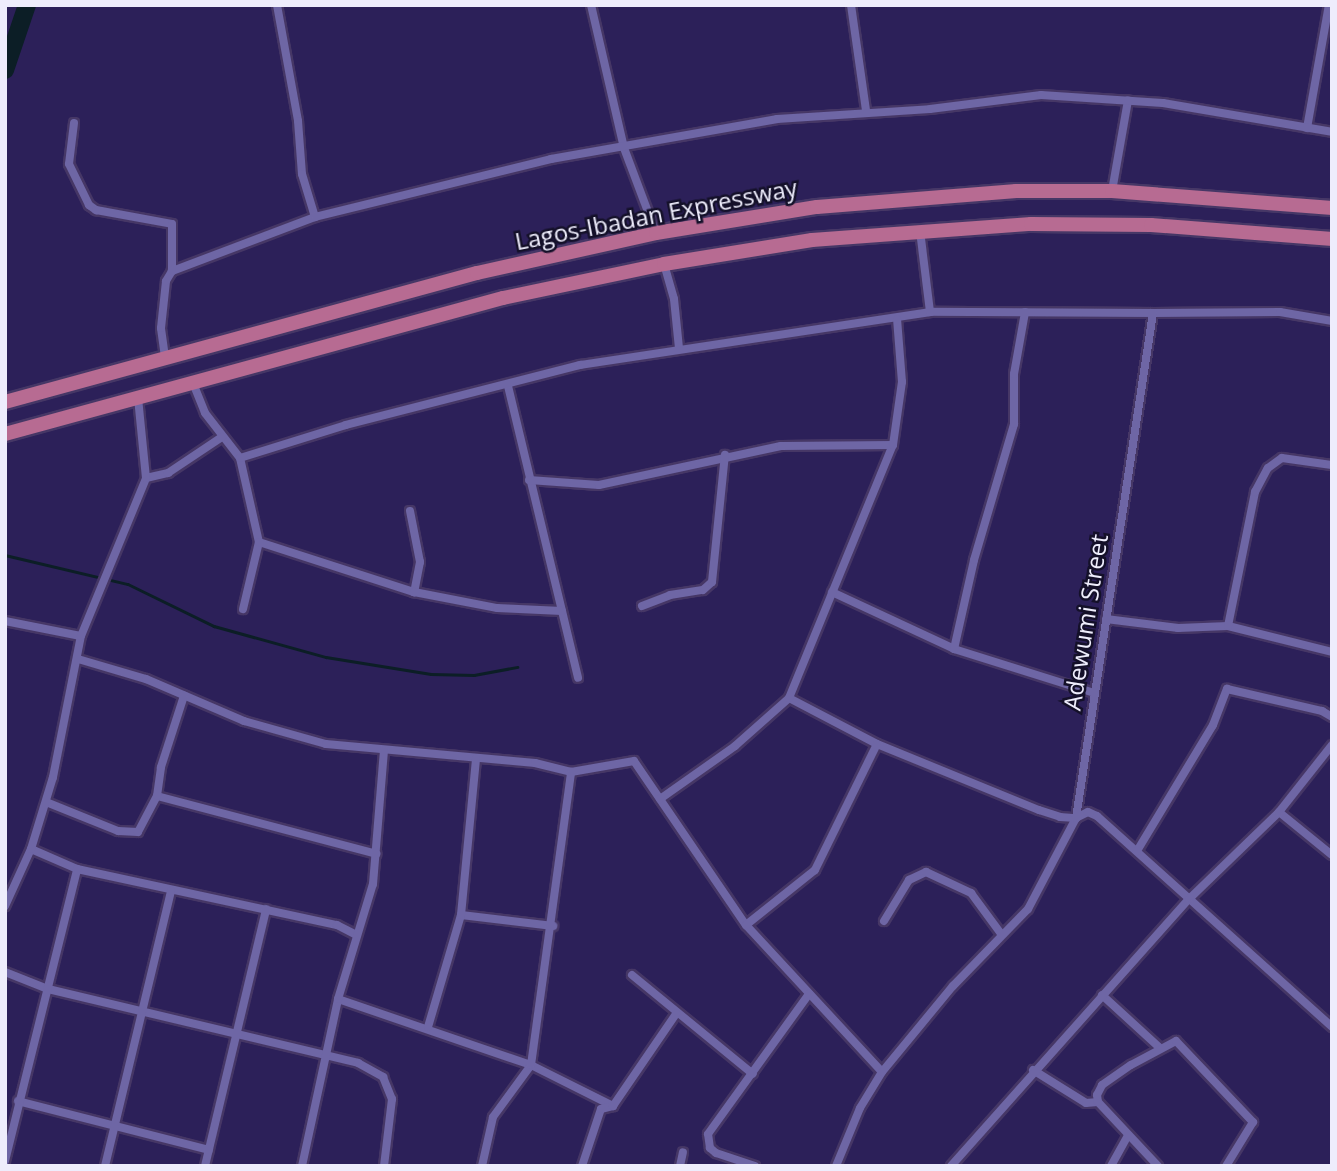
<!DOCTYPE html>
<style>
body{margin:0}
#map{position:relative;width:1337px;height:1171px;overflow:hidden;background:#2c2059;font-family:"Open Sans",sans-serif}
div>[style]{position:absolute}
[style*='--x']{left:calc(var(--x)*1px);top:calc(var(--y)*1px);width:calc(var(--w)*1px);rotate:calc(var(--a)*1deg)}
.stream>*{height:2.5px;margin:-1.25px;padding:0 1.25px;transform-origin:1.25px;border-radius:1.25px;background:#0c1e26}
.river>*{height:18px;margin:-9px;padding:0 9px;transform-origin:9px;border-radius:9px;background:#0c1e26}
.roads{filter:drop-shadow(2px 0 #463766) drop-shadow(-2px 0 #463766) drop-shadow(0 2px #463766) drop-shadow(0 -2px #463766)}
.street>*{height:8px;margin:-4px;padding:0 4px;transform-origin:4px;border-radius:4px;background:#6e66a5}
.highway>*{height:14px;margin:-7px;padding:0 7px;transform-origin:7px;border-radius:7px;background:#b76b92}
span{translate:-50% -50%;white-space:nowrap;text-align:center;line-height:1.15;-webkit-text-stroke:5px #141029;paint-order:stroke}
.street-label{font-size:24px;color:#eeedfc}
.frame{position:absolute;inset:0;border:7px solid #eeedfc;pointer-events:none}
</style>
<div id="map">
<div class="stream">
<i style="--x:5;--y:555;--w:126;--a:13.3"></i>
<i style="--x:128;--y:584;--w:96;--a:26"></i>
<i style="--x:214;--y:626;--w:116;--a:15.5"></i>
<i style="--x:326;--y:657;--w:106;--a:9.2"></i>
<i style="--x:431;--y:674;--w:43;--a:1.3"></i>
<i style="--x:474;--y:675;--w:44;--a:-10.5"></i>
</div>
<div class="river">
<i style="--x:5;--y:70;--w:69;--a:-71.3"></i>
</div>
<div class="roads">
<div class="street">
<i style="--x:277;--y:5;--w:118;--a:79.7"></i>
<i style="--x:298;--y:121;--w:53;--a:85.7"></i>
<i style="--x:302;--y:174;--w:45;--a:73.2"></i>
<i style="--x:591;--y:5;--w:147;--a:77"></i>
<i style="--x:624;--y:148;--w:91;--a:69.4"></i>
<i style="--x:851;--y:5;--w:107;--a:81.9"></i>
<i style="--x:74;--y:123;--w:41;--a:97"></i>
<i style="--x:69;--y:164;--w:46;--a:64"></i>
<i style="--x:89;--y:205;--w:9;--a:36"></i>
<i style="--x:96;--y:210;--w:77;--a:10.4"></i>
<i style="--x:172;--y:224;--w:47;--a:90"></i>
<i style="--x:1307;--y:128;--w:125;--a:-79.9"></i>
<i style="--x:1112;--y:191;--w:92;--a:-80"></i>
<i style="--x:664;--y:264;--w:36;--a:74"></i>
<i style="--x:674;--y:299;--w:49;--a:84.2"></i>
<i style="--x:1153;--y:313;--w:127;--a:-0.5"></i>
<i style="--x:1280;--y:312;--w:53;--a:9.8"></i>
<i style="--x:165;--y:357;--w:29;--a:-98"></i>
<i style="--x:161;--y:328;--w:47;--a:-83.9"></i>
<i style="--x:166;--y:281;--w:12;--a:-59"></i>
<i style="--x:172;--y:271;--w:153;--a:-20.7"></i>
<i style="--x:315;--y:217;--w:243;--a:-13.8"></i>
<i style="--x:551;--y:159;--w:230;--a:-10"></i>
<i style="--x:777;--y:119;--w:153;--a:-3.7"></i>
<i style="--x:930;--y:109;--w:112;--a:-7.2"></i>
<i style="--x:1041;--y:95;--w:122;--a:3.8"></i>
<i style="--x:1163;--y:103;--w:171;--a:9.7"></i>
<i style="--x:193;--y:383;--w:32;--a:68"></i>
<i style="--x:205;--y:413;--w:57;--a:52.1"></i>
<i style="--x:240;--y:458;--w:86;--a:77.3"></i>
<i style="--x:259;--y:542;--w:69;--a:103.4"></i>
<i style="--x:508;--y:386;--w:300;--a:76.5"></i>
<i style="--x:240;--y:458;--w:111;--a:-17.3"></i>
<i style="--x:346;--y:425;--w:242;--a:-14.4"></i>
<i style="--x:580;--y:365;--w:354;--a:-8.6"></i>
<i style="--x:146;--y:478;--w:23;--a:-13"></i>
<i style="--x:168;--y:473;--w:65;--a:-33.7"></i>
<i style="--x:529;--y:480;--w:70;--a:4.1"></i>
<i style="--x:599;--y:485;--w:186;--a:-12.1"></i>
<i style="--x:781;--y:446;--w:112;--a:-0.5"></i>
<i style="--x:410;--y:511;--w:52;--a:78.9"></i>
<i style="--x:420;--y:562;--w:31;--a:101"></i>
<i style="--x:259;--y:542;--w:163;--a:17.9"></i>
<i style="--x:414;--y:592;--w:85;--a:10.9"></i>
<i style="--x:497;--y:608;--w:65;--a:2.6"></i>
<i style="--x:832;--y:592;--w:135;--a:25"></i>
<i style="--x:954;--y:649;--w:147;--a:17.4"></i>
<i style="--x:642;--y:606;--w:30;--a:-21"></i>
<i style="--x:670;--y:595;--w:33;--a:-9"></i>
<i style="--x:703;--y:590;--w:12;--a:-42"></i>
<i style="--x:712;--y:582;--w:128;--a:-84.2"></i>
<i style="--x:1106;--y:619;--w:73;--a:7.1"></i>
<i style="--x:1178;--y:628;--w:50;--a:-2.3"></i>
<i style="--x:1228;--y:626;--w:107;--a:14"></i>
<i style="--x:5;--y:621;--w:77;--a:11.2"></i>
<i style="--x:1228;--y:626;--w:137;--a:-78.6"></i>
<i style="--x:1255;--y:492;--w:27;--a:-62"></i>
<i style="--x:1268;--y:468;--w:17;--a:-36"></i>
<i style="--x:1282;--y:458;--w:50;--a:8"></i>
<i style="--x:954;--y:649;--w:91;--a:-77.3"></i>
<i style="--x:974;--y:560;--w:142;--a:-73.6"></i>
<i style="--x:1014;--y:424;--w:50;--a:-90"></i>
<i style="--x:1014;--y:374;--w:63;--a:-79.9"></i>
<i style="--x:78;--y:659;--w:71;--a:16.4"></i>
<i style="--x:146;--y:679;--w:107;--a:23.2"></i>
<i style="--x:244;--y:721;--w:85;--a:15.7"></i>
<i style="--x:326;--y:744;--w:210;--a:5.2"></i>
<i style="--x:535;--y:763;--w:37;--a:14"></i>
<i style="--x:571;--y:772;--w:64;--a:-9.9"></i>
<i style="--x:634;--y:761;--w:199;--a:55.7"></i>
<i style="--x:746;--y:925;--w:200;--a:47.2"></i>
<i style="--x:789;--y:698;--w:99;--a:27.6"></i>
<i style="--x:877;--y:744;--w:175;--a:22.2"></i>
<i style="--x:1039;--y:810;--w:22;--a:18"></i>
<i style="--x:1060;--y:817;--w:16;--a:4"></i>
<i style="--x:1076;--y:818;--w:13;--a:-27"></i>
<i style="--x:1088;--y:812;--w:10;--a:24"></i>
<i style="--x:1097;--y:816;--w:316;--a:41.9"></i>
<i style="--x:157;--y:796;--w:227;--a:14.8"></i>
<i style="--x:660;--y:799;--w:92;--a:-35.2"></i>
<i style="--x:735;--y:746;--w:72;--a:-41.6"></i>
<i style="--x:789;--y:698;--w:274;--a:-67.7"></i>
<i style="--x:893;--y:445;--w:64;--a:-81.9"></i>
<i style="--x:902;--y:382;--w:63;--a:-94.5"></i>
<i style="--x:46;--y:802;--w:78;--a:21.9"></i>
<i style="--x:118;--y:831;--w:20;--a:3"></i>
<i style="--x:138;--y:832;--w:41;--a:-62.2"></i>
<i style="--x:157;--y:796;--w:29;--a:-82"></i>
<i style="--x:161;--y:767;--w:75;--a:-72.1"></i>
<i style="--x:1279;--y:812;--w:68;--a:39.1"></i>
<i style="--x:31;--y:849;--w:50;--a:23.5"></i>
<i style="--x:77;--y:869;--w:266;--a:12.2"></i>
<i style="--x:337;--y:925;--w:20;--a:27"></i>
<i style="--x:1137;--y:851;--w:147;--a:-58.9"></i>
<i style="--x:1213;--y:725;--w:39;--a:-69"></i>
<i style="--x:1227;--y:689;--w:98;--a:13"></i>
<i style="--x:1322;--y:711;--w:12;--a:31"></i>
<i style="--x:5;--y:906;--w:63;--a:-65.5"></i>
<i style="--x:31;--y:849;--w:75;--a:-73"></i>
<i style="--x:53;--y:777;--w:144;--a:-78.8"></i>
<i style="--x:81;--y:636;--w:171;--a:-67.6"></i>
<i style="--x:146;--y:478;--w:80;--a:-95.7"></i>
<i style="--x:461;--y:915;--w:93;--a:6.8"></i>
<i style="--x:884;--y:921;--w:48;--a:-58.6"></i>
<i style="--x:909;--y:880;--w:19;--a:-25"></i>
<i style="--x:926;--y:872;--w:50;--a:25"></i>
<i style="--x:971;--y:893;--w:52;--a:53.6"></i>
<i style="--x:746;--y:925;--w:88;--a:-38.6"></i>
<i style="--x:815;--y:870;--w:140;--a:-63.8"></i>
<i style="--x:5;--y:972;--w:46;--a:21.6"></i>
<i style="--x:48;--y:989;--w:319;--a:13.4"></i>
<i style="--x:358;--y:1063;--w:29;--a:29"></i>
<i style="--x:383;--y:1077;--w:24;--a:68"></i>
<i style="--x:392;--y:1099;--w:67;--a:96.8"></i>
<i style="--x:632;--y:975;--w:156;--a:39.3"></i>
<i style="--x:1102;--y:995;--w:77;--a:42.4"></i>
<i style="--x:338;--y:999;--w:204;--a:18.9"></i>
<i style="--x:531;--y:1065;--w:92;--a:26.6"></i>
<i style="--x:428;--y:1027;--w:117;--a:-73.6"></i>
<i style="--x:461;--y:915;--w:157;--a:-84.5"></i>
<i style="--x:1033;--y:1070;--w:62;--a:31.9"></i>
<i style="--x:1086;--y:1103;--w:12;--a:-5"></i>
<i style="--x:18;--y:1101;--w:197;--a:14.4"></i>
<i style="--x:5;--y:1161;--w:301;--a:-76.1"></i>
<i style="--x:105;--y:1166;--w:283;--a:-76.5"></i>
<i style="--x:205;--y:1166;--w:264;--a:-76.6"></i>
<i style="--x:302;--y:1166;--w:171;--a:-77.8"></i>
<i style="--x:338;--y:999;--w:120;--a:-73.1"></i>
<i style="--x:373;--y:884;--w:134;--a:-85.3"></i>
<i style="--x:482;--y:1166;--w:50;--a:-77.3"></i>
<i style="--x:493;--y:1117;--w:64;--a:-53.8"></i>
<i style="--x:531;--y:1065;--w:296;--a:-82.2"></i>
<i style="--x:582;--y:1166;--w:60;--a:-71.6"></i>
<i style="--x:601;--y:1109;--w:12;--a:-14"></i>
<i style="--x:613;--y:1106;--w:112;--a:-55.6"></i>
<i style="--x:680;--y:1166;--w:14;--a:-78"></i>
<i style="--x:755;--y:1166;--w:41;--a:-161.6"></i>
<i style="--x:716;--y:1153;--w:8;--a:-140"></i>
<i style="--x:710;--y:1148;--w:14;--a:-98"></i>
<i style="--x:708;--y:1134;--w:173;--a:-54.2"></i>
<i style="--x:836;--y:1166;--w:63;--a:-67.5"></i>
<i style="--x:860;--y:1108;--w:42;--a:-58.6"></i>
<i style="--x:882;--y:1072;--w:112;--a:-50.5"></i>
<i style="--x:953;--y:986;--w:107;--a:-45.8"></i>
<i style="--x:1028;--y:909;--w:103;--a:-62.2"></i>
<i style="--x:1076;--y:818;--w:511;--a:-81.33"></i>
<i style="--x:1153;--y:313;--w:223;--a:-179.7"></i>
<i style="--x:930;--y:312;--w:82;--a:-97"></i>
<i style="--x:951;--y:1166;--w:359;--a:-48.3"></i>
<i style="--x:1190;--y:898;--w:124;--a:-44"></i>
<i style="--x:1279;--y:812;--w:85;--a:-51.7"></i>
<i style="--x:1111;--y:1166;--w:35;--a:-61"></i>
<i style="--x:1158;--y:1166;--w:88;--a:-133.2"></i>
<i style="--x:1098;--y:1102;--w:7;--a:-98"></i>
<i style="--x:1097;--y:1095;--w:11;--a:-63"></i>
<i style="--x:1102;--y:1085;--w:35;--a:-35"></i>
<i style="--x:1131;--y:1065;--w:51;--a:-28.1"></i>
<i style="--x:1176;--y:1041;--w:112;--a:46.5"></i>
<i style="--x:1253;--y:1122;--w:52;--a:121.5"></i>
</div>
<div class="highway">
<i style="--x:5;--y:402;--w:489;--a:-15.3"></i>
<i style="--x:477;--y:273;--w:183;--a:-12.6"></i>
<i style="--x:656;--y:233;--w:163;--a:-9.2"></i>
<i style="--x:817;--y:207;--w:200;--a:-4.6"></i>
<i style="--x:1016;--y:191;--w:96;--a:0"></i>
<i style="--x:1112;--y:191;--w:221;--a:4.4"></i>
<i style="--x:5;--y:434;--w:516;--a:-15.27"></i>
<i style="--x:503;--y:298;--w:165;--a:-11.9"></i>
<i style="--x:664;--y:264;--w:150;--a:-9.2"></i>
<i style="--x:812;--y:240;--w:220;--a:-4.2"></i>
<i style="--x:1031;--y:224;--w:120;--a:0.5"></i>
<i style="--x:1151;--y:225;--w:182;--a:4.4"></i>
</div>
</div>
<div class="street-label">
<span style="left:656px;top:214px;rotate:-11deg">Lagos-Ibadan Expressway</span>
<span style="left:1085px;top:622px;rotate:-81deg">Adewumi Street</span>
</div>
<div class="frame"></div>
</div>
